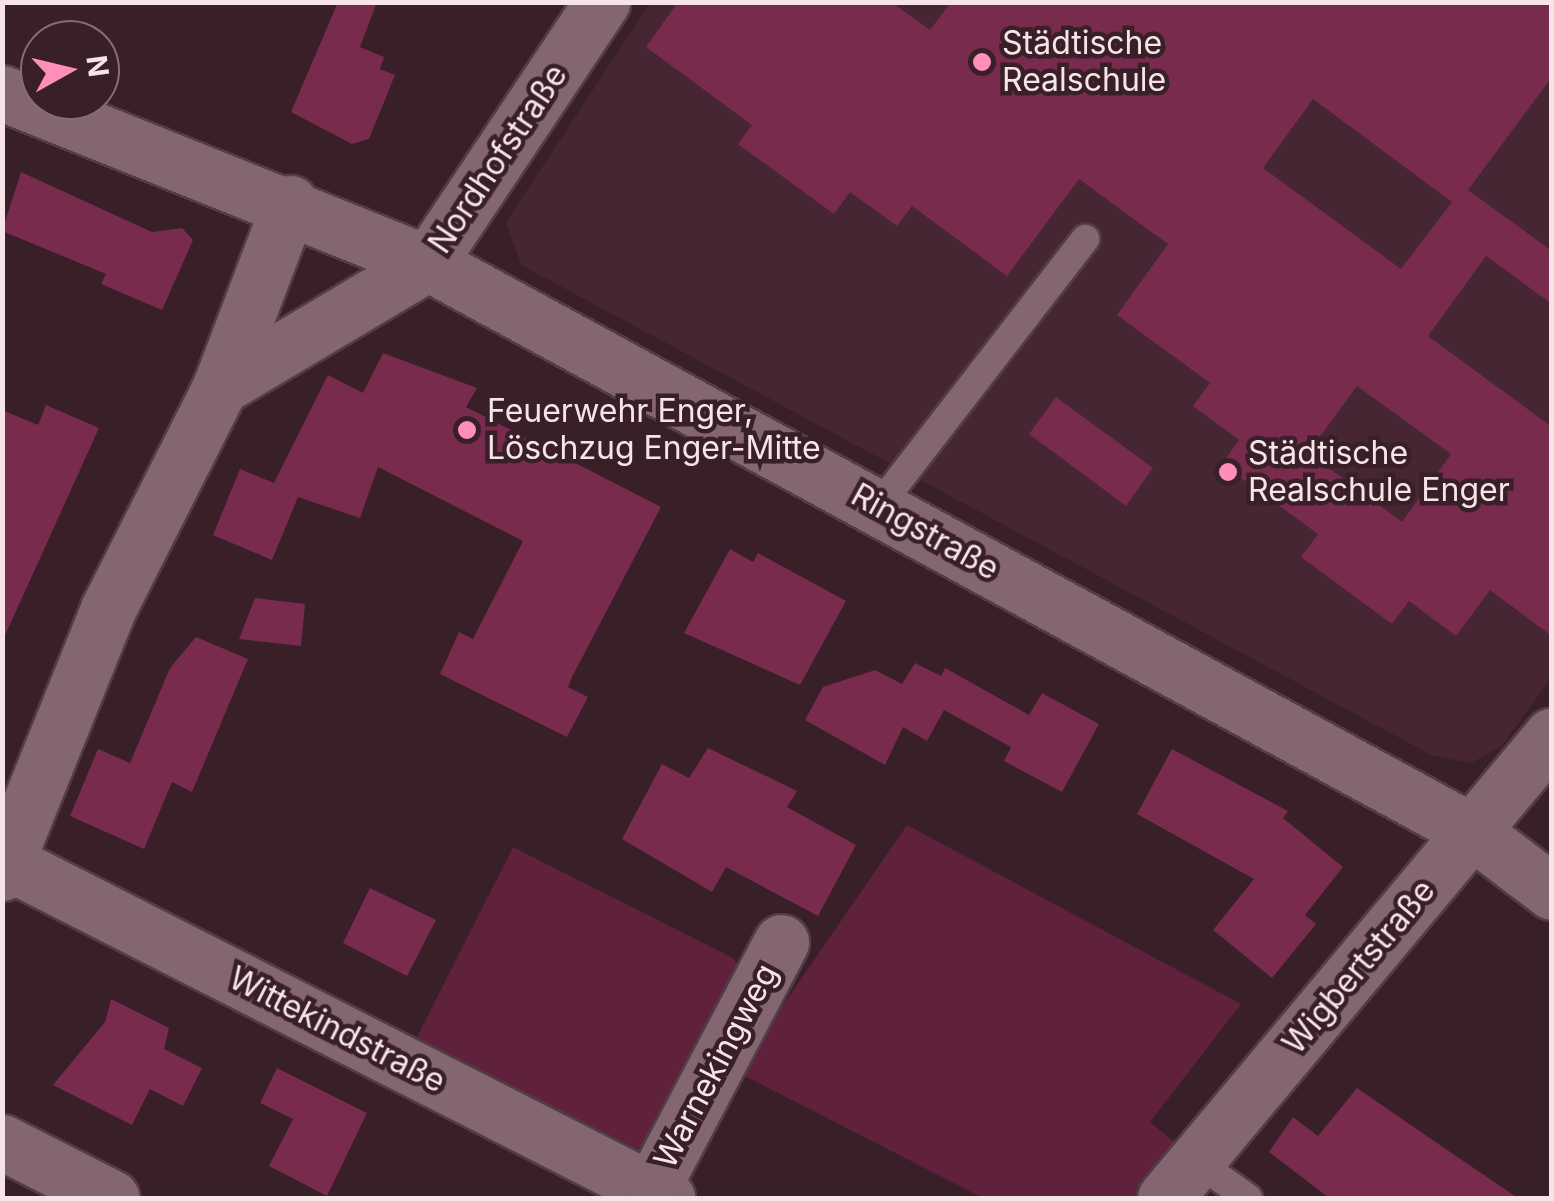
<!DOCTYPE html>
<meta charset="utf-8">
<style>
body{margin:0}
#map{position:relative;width:1554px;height:1201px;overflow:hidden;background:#381f28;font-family:Inter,sans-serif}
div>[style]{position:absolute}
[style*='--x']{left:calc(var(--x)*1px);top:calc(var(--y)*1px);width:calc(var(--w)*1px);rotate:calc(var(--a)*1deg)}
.built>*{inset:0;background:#462632}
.green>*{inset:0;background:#5f213b}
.building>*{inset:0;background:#782b4c}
.roads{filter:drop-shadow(2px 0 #523d45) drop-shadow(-2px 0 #523d45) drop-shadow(0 2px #523d45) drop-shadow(0 -2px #523d45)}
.lane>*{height:28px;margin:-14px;padding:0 14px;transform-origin:14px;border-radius:14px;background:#846670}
.street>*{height:55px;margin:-27.5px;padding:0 27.5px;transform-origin:27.5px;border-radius:27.5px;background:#846670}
.dots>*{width:28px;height:28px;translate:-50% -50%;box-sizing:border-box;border:5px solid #381f28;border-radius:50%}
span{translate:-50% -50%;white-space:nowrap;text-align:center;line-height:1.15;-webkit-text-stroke:9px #381f28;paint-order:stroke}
.poi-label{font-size:32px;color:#f6e4e9}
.left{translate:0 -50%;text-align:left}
.street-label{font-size:32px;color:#f6e4e9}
.frame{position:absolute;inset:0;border:5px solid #f6e4e9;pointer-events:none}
.north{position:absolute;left:20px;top:20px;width:100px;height:100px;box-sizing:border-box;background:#381f28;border:2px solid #846e75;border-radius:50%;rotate:82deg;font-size:28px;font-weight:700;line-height:40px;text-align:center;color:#f6e4e9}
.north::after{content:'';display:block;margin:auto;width:35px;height:45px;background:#ff8eb9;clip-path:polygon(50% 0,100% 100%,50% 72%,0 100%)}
</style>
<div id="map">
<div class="built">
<i style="clip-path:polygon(650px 3px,1551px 3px,1551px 678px,1502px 746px,1471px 763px,1433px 756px,521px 265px,506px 222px)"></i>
</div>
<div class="green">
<i style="clip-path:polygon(907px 825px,1241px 1004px,1150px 1122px,1178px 1145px,1135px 1198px,983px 1198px,737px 1072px)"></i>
<i style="clip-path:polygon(513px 847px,733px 958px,744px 975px,639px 1157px,415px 1041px)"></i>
</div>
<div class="building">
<i style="clip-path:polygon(338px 2px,377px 2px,360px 47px,384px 57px,380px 69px,395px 75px,369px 139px,352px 144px,291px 112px)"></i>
<i style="clip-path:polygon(evenodd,678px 2px,891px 2px,930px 30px,951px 2px,1552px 2px,1552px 77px,1468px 190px,1552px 251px,1552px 304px,1486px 256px,1428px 336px,1552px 427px,1552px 636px,1490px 590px,1456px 636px,1409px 601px,1392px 624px,1301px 557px,1318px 534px,1222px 464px,1239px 440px,1193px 406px,1210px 383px,1117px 315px,1168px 244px,1079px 179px,1007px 276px,912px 206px,897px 226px,850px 192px,834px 214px,738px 144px,752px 125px,646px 47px,678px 2px,1313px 99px,1452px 202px,1401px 269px,1263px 168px,1313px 99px,678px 2px,1357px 386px,1451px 454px,1402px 522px,1308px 453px,1357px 386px)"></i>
<i style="clip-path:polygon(21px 172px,152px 232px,182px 228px,193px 240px,162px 310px,101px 284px,106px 274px,2px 231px)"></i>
<i style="clip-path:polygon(383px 353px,477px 388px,466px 407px,661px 507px,572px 677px,568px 687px,588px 697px,567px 737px,440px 674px,459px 632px,473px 639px,523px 541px,378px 467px,360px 518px,298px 497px,272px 560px,213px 535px,240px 469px,274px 483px,328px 375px,363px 393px)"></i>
<i style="clip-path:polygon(1056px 397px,1153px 468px,1126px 506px,1029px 434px)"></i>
<i style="clip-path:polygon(46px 405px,99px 428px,2px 642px,2px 410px,38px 425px)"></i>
<i style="clip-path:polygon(730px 549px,753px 562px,758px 553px,846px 601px,800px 685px,684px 633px)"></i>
<i style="clip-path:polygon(255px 598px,305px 604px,301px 646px,239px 639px)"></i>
<i style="clip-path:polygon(196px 637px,248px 659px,192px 792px,172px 782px,144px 849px,70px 816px,98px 749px,130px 763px,170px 668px)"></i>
<i style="clip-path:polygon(915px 663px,941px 676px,945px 668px,1029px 715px,1042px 693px,1099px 724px,1062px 792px,1004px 761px,1011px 747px,944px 710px,927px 741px,903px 727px,885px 765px,805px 720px,823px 687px,875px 670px,902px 684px)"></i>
<i style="clip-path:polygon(708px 748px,797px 791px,787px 807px,856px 845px,818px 916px,726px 867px,712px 892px,622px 839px,662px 764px,689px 778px)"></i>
<i style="clip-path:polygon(1172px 749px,1288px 811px,1283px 818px,1343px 867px,1305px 915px,1316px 924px,1272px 978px,1213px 930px,1254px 879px,1137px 814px)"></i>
<i style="clip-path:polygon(370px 888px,436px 920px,407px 976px,343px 943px)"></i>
<i style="clip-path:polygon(111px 999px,169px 1028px,164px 1049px,202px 1068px,183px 1106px,150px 1089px,132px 1125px,53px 1085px,105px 1022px)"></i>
<i style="clip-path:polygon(277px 1068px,367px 1113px,327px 1196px,269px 1166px,293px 1119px,260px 1103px)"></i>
<i style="clip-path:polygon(1357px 1088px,1453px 1154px,1518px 1198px,1329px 1198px,1269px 1152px,1293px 1117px,1318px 1136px)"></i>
</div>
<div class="roads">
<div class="lane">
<i style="--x:878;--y:507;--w:339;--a:-52.3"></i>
<i style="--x:1196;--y:1161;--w:64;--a:35.4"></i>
</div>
<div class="street">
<i style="--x:2;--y:93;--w:459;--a:21.8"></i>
<i style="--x:428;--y:263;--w:1190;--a:28.57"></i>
<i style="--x:1473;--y:832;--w:99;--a:37.2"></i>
<i style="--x:220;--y:387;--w:242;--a:-30.8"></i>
<i style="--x:428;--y:263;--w:314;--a:-56.3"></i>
<i style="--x:7;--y:862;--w:741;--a:26.98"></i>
<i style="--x:2;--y:873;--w:284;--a:-68.1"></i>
<i style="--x:108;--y:609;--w:249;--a:-63.2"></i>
<i style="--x:220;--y:387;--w:197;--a:-69.2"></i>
<i style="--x:2;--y:1142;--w:123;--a:27"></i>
<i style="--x:651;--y:1190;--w:280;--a:-62.3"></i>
<i style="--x:1165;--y:1198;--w:603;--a:-50.11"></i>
</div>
</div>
<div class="dots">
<i style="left:982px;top:62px;background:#ff8eb9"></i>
<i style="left:467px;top:430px;background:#ff8eb9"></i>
<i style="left:1228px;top:472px;background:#ff8eb9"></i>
</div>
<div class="poi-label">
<span class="left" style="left:1002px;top:62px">Städtische<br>Realschule</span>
<span class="left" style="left:487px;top:430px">Feuerwehr Enger,<br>Löschzug Enger-Mitte</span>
<span class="left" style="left:1248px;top:472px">Städtische<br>Realschule Enger</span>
</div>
<div class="street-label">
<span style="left:498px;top:159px;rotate:-56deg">Nordhofstraße</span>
<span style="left:925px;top:532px;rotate:29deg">Ringstraße</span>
<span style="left:1359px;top:967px;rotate:-50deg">Wigbertstraße</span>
<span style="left:337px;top:1030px;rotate:27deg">Wittekindstraße</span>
<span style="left:716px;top:1066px;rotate:-62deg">Warnekingweg</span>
</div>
<div class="frame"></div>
<div class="north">N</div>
</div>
